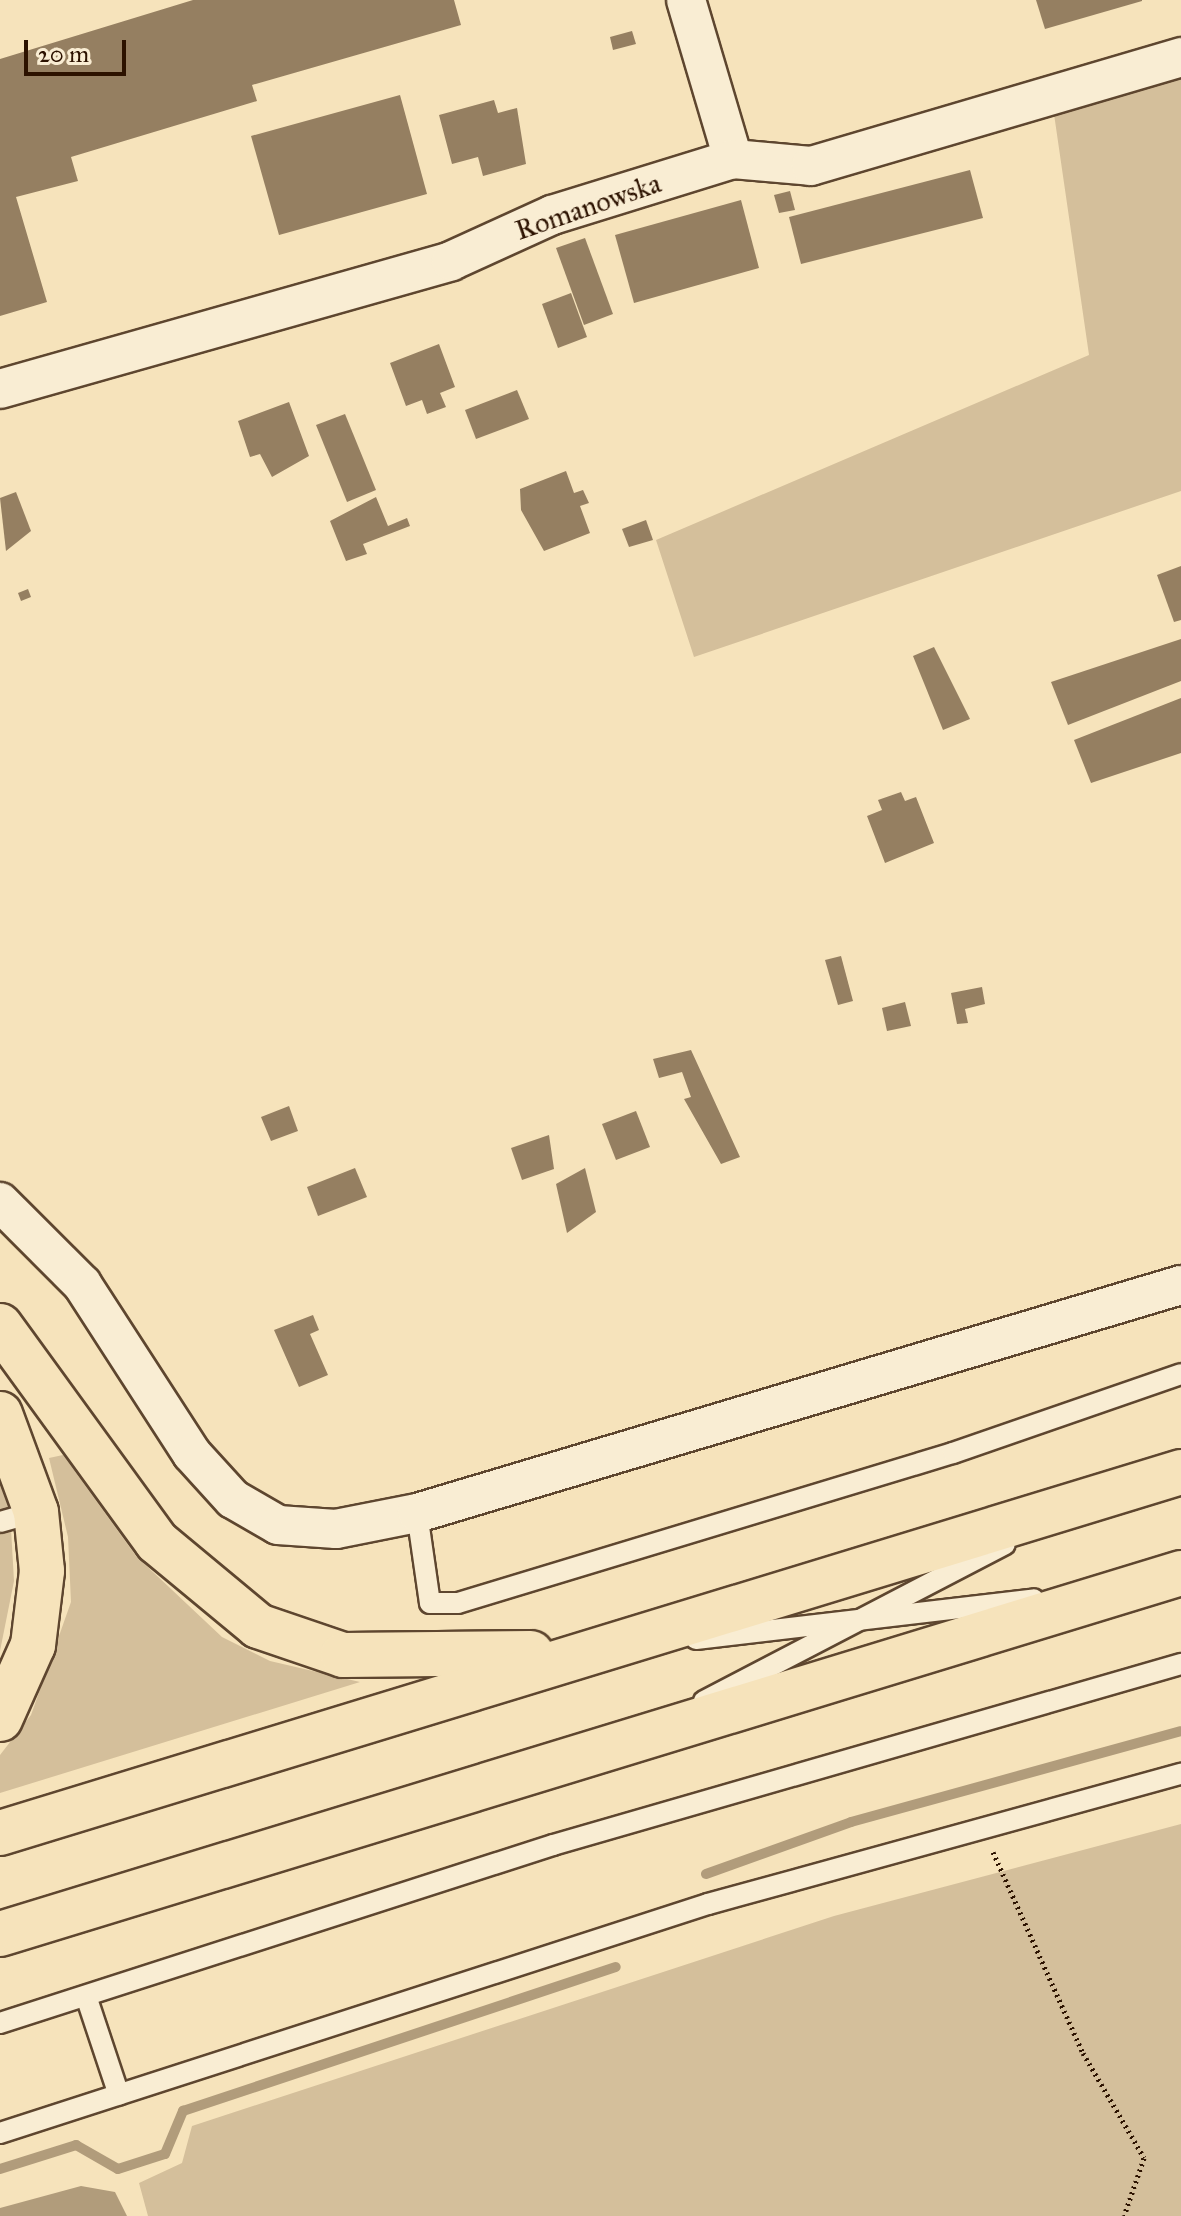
<!DOCTYPE html>
<style>
body{margin:0}
#map{position:relative;width:1181px;height:2216px;overflow:hidden;background:#f6e3bb;font-family:"IM FELL Great Primer",serif}
div>[style]{position:absolute}
[style*='--x']{left:calc(var(--x)*1px);top:calc(var(--y)*1px);width:calc(var(--w)*1px);rotate:calc(var(--a)*1deg)}
.green>*{inset:0;background:#d4bf9b}
.water>*{inset:0;background:#b19c7b}
.stream>*{height:10px;margin:-5px;padding:0 5px;transform-origin:5px;border-radius:5px;background:#b19c7b}
.building>*{inset:0;background:#957f61}
.path>*{height:5px;margin-top:-2.5px;transform-origin:0;background:repeating-linear-gradient(90deg,#2c1200 0 2px,transparent 0 6px)}
.roads{filter:drop-shadow(2px 0 #5e462f) drop-shadow(-2px 0 #5e462f) drop-shadow(0 2px #5e462f) drop-shadow(0 -2px #5e462f)}
.service>*{height:20px;margin:-10px;padding:0 10px;transform-origin:10px;border-radius:10px;background:#f9edd3}
.minor>*{height:38px;margin:-19px;padding:0 19px;transform-origin:19px;border-radius:19px;background:#f9edd3}
.motorway>*{height:44px;margin:-22px;padding:0 22px;transform-origin:22px;border-radius:22px;background:#f6e3bb}
span{translate:-50% -50%;white-space:nowrap;text-align:center;line-height:1.15;-webkit-text-stroke:6px #f9edd3;paint-order:stroke}
.street-label{font-size:28px;color:#2c1200}
.scale{position:absolute;left:24px;top:40px;width:102px;height:36px;box-sizing:border-box;border:4px solid #2c1200;border-top:0;padding-left:10px;font-size:24px;line-height:28px;white-space:nowrap;color:#2c1200;-webkit-text-stroke:6px #f9edd3;paint-order:stroke}
</style>
<div id="map">
<div class="green">
<i style="clip-path:polygon(1181px 76px,1181px 491px,694px 657px,656px 540px,1089px 355px,1054px 114px)"></i>
<i style="clip-path:polygon(63px 1455px,136px 1556px,222px 1637px,270px 1661px,360px 1682px,0 1793px,0 1755px,31px 1715px,71px 1602px,68px 1537px,49px 1458px)"></i>
<i style="clip-path:polygon(0 1481px,10px 1511px,14px 1581px,0 1651px)"></i>
<i style="clip-path:polygon(1181px 1824px,1181px 2216px,148px 2216px,139px 2183px,182px 2163px,192px 2126px,834px 1916px)"></i>
</div>
<div class="water">
<i style="clip-path:polygon(81px 2186px,115px 2192px,127px 2216px,0 2216px,0 2208px)"></i>
</div>
<div class="stream">
<i style="--x:706;--y:1874;--w:154;--a:-19.7"></i>
<i style="--x:851;--y:1822;--w:342;--a:-15.4"></i>
<i style="--x:0;--y:2169;--w:80;--a:-17.5"></i>
<i style="--x:76;--y:2145;--w:48;--a:29.7"></i>
<i style="--x:118;--y:2169;--w:49;--a:-17.7"></i>
<i style="--x:165;--y:2154;--w:47;--a:-67.3"></i>
<i style="--x:183;--y:2111;--w:456;--a:-18.4"></i>
</div>
<div class="building">
<i style="clip-path:polygon(193px 0,454px 0,461px 25px,252px 85px,257px 101px,71px 157px,78px 181px,16px 197px,47px 302px,0 316px,0 59px)"></i>
<i style="clip-path:polygon(1036px 0,1142px 0,1142px 1px,1045px 29px)"></i>
<i style="clip-path:polygon(632px 31px,636px 44px,613px 50px,610px 37px)"></i>
<i style="clip-path:polygon(400px 95px,427px 194px,279px 235px,251px 136px)"></i>
<i style="clip-path:polygon(494px 100px,498px 113px,517px 108px,526px 164px,483px 176px,478px 157px,452px 164px,439px 115px)"></i>
<i style="clip-path:polygon(970px 170px,983px 218px,801px 264px,789px 217px)"></i>
<i style="clip-path:polygon(790px 191px,795px 210px,779px 213px,774px 195px)"></i>
<i style="clip-path:polygon(741px 200px,759px 268px,634px 303px,615px 235px)"></i>
<i style="clip-path:polygon(585px 238px,613px 314px,584px 325px,556px 248px)"></i>
<i style="clip-path:polygon(571px 293px,587px 337px,558px 348px,542px 304px)"></i>
<i style="clip-path:polygon(439px 344px,455px 387px,440px 393px,446px 407px,427px 414px,422px 400px,406px 406px,390px 363px)"></i>
<i style="clip-path:polygon(517px 390px,529px 419px,476px 439px,465px 410px)"></i>
<i style="clip-path:polygon(289px 402px,309px 456px,272px 477px,260px 454px,250px 457px,238px 421px)"></i>
<i style="clip-path:polygon(345px 414px,376px 490px,347px 502px,316px 425px)"></i>
<i style="clip-path:polygon(566px 471px,574px 493px,583px 490px,589px 503px,580px 506px,590px 533px,544px 551px,521px 510px,520px 489px)"></i>
<i style="clip-path:polygon(16px 492px,31px 531px,6px 551px,0 498px)"></i>
<i style="clip-path:polygon(376px 497px,388px 526px,407px 518px,410px 526px,363px 544px,367px 554px,346px 561px,330px 521px)"></i>
<i style="clip-path:polygon(646px 520px,653px 540px,629px 547px,622px 529px)"></i>
<i style="clip-path:polygon(1181px 566px,1181px 620px,1174px 622px,1157px 575px)"></i>
<i style="clip-path:polygon(28px 589px,31px 597px,21px 601px,18px 593px)"></i>
<i style="clip-path:polygon(1181px 639px,1181px 681px,1068px 725px,1051px 682px)"></i>
<i style="clip-path:polygon(934px 647px,970px 719px,943px 730px,913px 656px)"></i>
<i style="clip-path:polygon(1181px 698px,1181px 753px,1091px 783px,1074px 740px)"></i>
<i style="clip-path:polygon(901px 792px,905px 801px,916px 797px,934px 843px,885px 863px,867px 816px,882px 810px,878px 800px)"></i>
<i style="clip-path:polygon(841px 956px,853px 1001px,838px 1005px,825px 960px)"></i>
<i style="clip-path:polygon(982px 987px,985px 1004px,965px 1009px,968px 1023px,957px 1024px,951px 993px)"></i>
<i style="clip-path:polygon(905px 1002px,911px 1026px,887px 1031px,882px 1008px)"></i>
<i style="clip-path:polygon(691px 1050px,740px 1157px,721px 1164px,684px 1099px,691px 1097px,682px 1072px,659px 1078px,653px 1059px)"></i>
<i style="clip-path:polygon(289px 1106px,298px 1131px,271px 1141px,261px 1117px)"></i>
<i style="clip-path:polygon(636px 1111px,650px 1147px,616px 1160px,602px 1124px)"></i>
<i style="clip-path:polygon(549px 1135px,554px 1169px,522px 1180px,511px 1148px)"></i>
<i style="clip-path:polygon(355px 1168px,367px 1197px,318px 1216px,307px 1187px)"></i>
<i style="clip-path:polygon(585px 1168px,596px 1212px,567px 1233px,556px 1184px)"></i>
<i style="clip-path:polygon(313px 1315px,319px 1330px,310px 1334px,328px 1375px,299px 1387px,274px 1330px)"></i>
</div>
<div class="path">
<i style="--x:993;--y:1852;--w:220;--a:65.9"></i>
<i style="--x:1083;--y:2053;--w:121;--a:59.8"></i>
<i style="--x:1144;--y:2158;--w:61;--a:109"></i>
</div>
<div class="roads">
<div class="service">
<i style="--x:417;--y:1513;--w:91;--a:81.8"></i>
<i style="--x:430;--y:1603;--w:28;--a:0"></i>
<i style="--x:458;--y:1603;--w:517;--a:-16.86"></i>
<i style="--x:953;--y:1453;--w:241;--a:-19.1"></i>
<i style="--x:0;--y:1522;--w:37;--a:-16"></i>
<i style="--x:696;--y:1639;--w:340;--a:-6.7"></i>
<i style="--x:704;--y:1701;--w:339;--a:-27.5"></i>
<i style="--x:86;--y:1996;--w:104;--a:71.6"></i>
<i style="--x:0;--y:2023;--w:581;--a:-17.84"></i>
<i style="--x:553;--y:1845;--w:654;--a:-16.08"></i>
<i style="--x:0;--y:2133;--w:744;--a:-17.92"></i>
<i style="--x:708;--y:1904;--w:491;--a:-15.4"></i>
</div>
<div class="minor">
<i style="--x:686;--y:0;--w:166;--a:73.5"></i>
<i style="--x:0;--y:389;--w:469;--a:-15.8"></i>
<i style="--x:451;--y:261;--w:111;--a:-24.5"></i>
<i style="--x:552;--y:215;--w:189;--a:-17.2"></i>
<i style="--x:733;--y:159;--w:78;--a:5.1"></i>
<i style="--x:811;--y:166;--w:386;--a:-16.4"></i>
<i style="--x:0;--y:1202;--w:116;--a:45"></i>
<i style="--x:82;--y:1284;--w:202;--a:57.1"></i>
<i style="--x:192;--y:1454;--w:61;--a:47.7"></i>
<i style="--x:233;--y:1499;--w:52;--a:30"></i>
<i style="--x:278;--y:1525;--w:58;--a:3.9"></i>
<i style="--x:336;--y:1529;--w:83;--a:-11.2"></i>
<i style="--x:417;--y:1513;--w:797;--a:-16.62"></i>
</div>
<div class="motorway">
<i style="--x:0;--y:1326;--w:267;--a:54"></i>
<i style="--x:157;--y:1542;--w:131;--a:39.7"></i>
<i style="--x:258;--y:1626;--w:90;--a:18.8"></i>
<i style="--x:343;--y:1655;--w:188;--a:-0.6"></i>
<i style="--x:0;--y:1414;--w:104;--a:69.8"></i>
<i style="--x:36;--y:1512;--w:59;--a:84.2"></i>
<i style="--x:42;--y:1571;--w:75;--a:96.9"></i>
<i style="--x:33;--y:1645;--w:81;--a:114"></i>
<i style="--x:0;--y:1833;--w:1235;--a:-17"></i>
<i style="--x:0;--y:1934;--w:1235;--a:-17"></i>
</div>
</div>
<div class="street-label">
<span style="left:588px;top:207px;rotate:-19deg">Romanowska</span>
</div>
<div class="scale">20 m</div>
</div>
